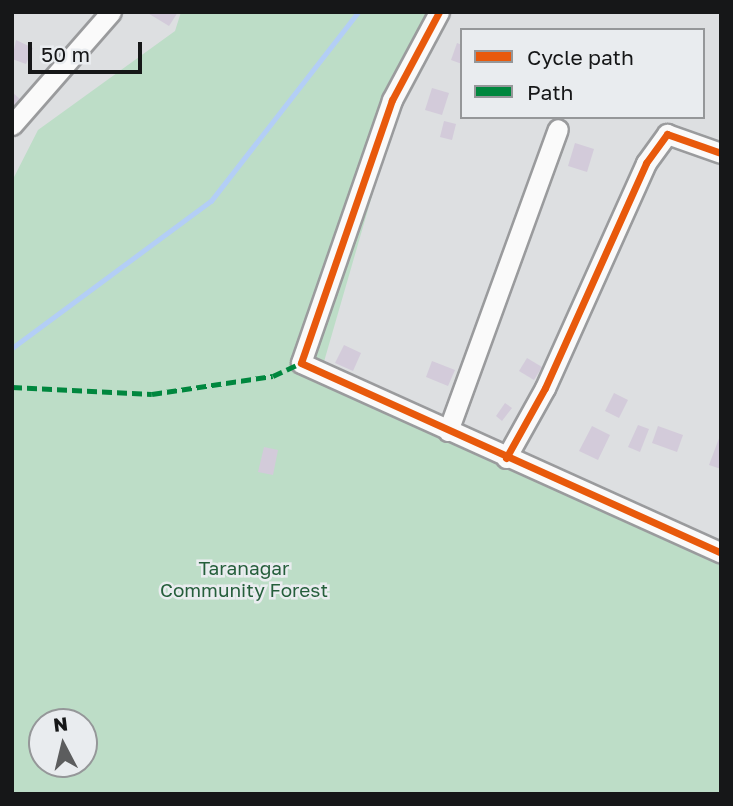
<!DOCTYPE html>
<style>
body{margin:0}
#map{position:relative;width:733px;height:806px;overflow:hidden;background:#dddfe1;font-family:"Golos Text",sans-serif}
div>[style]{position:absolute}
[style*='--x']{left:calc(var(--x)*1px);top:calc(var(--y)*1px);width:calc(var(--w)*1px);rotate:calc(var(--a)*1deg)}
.green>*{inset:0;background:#bdddc7}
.stream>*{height:4.5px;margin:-2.25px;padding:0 2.25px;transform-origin:2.25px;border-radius:2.25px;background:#b3cef6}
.building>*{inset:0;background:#d3cbda}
.roads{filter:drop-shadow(2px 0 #9a9b9d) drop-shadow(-2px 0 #9a9b9d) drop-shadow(0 2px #9a9b9d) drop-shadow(0 -2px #9a9b9d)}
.minor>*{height:19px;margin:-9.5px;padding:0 9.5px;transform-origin:9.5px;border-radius:9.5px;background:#fafafa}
.quiet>*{height:5px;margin-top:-2.5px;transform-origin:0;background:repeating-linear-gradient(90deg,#00873e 0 10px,transparent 0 15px)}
.cycleway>*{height:7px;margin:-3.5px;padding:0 3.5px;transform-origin:3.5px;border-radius:3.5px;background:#e8590c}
span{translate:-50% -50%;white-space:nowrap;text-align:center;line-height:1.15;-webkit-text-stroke:5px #e9ecef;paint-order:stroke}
.park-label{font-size:19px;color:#255e3b}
.frame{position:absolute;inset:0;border:14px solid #161718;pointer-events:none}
.legend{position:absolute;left:460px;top:28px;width:245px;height:91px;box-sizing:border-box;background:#e9ecef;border:2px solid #959799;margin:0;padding:9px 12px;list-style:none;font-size:21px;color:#161718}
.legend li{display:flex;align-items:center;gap:14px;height:35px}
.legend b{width:35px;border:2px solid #959799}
.north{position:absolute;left:28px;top:708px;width:70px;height:70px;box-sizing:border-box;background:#e9ecef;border:2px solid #959799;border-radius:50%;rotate:353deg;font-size:19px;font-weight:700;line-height:28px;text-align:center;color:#161718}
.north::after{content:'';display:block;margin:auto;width:24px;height:32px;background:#5c5d5e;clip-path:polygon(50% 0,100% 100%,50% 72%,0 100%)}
.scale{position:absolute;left:28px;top:42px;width:114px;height:32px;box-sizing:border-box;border:4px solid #161718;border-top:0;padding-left:9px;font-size:21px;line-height:24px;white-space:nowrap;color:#161718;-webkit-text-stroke:5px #e9ecef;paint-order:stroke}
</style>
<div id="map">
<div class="green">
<i style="clip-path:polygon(evenodd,181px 12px,439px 12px,413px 54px,319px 379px,721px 559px,721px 794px,12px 794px,12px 181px,38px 130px,175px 31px,181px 12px,42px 722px,84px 722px,84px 764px,42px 764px,42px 722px)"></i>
</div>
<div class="stream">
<i style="--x:12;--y:348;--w:247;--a:-36.5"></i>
<i style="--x:211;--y:201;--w:239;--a:-52.1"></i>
</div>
<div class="building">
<i style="clip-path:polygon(146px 12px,178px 12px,169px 26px)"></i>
<i style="clip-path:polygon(16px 40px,33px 48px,26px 64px,12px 59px)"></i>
<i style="clip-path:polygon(457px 43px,462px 45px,462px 64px,451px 60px)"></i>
<i style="clip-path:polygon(432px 88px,449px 93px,442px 115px,425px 110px)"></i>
<i style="clip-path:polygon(12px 92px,21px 100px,12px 110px)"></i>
<i style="clip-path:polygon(444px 121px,456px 124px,452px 140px,440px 137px)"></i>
<i style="clip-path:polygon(575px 143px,594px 149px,587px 172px,568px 166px)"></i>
<i style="clip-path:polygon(344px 345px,361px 353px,353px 371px,335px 363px)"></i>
<i style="clip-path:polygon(527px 358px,542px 367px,534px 380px,519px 371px)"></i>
<i style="clip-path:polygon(432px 361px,455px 370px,448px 386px,426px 377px)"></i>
<i style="clip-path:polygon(614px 393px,628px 400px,619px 418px,605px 411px)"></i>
<i style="clip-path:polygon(505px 403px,512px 408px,502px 421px,496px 416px)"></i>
<i style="clip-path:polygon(638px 425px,649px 429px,640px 452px,628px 447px)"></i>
<i style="clip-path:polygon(592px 426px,610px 435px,598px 460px,579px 451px)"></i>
<i style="clip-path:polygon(658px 426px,683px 435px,677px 452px,652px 443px)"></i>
<i style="clip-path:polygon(721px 433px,721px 469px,709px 465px)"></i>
<i style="clip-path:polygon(264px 447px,278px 450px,273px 475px,258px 472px)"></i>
</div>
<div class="roads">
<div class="minor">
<i style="--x:439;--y:12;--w:100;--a:118.1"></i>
<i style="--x:392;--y:100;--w:278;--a:109.1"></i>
<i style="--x:301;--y:363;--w:461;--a:24.3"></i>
<i style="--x:12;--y:125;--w:150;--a:-48.8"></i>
<i style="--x:448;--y:431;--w:321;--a:-70"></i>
<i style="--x:506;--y:458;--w:80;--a:-60.9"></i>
<i style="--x:545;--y:388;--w:247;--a:-65.8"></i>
<i style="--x:646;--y:163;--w:36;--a:-54"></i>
<i style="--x:667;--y:134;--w:57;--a:19.4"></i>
</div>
</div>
<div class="quiet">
<i style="--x:12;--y:387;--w:140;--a:2.9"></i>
<i style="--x:152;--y:394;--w:122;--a:-8.5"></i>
<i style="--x:273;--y:376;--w:31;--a:-25"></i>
</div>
<div class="cycleway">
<i style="--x:439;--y:12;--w:100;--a:118.1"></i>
<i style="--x:392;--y:100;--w:278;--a:109.1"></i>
<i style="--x:301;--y:363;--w:461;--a:24.3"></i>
<i style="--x:506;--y:458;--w:80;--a:-60.9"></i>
<i style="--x:545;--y:388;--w:247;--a:-65.8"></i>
<i style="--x:646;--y:163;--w:36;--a:-54"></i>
<i style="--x:667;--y:134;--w:57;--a:19.4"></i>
</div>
<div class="park-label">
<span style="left:244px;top:579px">Taranagar<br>Community Forest</span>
</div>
<div class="frame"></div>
<ul class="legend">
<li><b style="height:9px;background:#e8590c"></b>Cycle path</li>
<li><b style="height:9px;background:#00873e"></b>Path</li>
</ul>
<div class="north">N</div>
<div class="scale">50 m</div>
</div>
